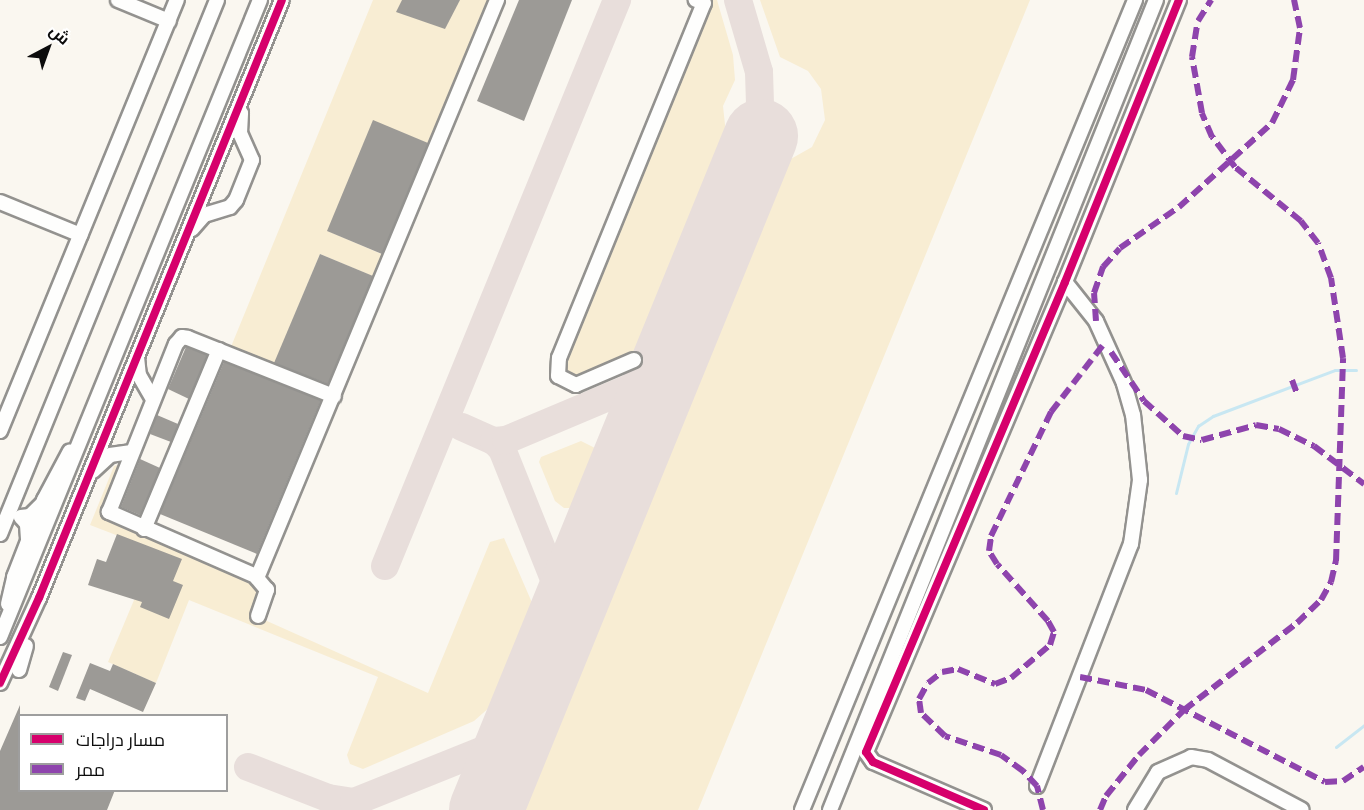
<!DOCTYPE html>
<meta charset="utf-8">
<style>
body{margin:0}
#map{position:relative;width:1364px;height:810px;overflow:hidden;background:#faf7f0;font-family:"IBM Plex Serif",Cairo,serif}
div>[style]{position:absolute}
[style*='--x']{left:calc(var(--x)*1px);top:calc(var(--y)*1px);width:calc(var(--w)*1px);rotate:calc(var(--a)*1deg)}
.sand>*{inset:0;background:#f8edd3}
.stream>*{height:3px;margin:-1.5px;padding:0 1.5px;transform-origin:1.5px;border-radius:1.5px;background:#c8e7f2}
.taxiway>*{height:28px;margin:-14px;padding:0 14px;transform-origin:14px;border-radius:14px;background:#e8dedb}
.runway>*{height:74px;margin:-37px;padding:0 37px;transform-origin:37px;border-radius:37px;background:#e8dedb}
.building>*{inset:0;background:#9c9a96}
.roads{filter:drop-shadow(2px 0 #93928f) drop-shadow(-2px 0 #93928f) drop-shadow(0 2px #93928f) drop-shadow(0 -2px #93928f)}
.minor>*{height:14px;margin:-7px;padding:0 7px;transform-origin:7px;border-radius:7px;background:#fefefd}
.quiet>*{height:6px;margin-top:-3px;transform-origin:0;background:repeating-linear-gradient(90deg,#8e44ad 0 12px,transparent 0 18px)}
.cycleway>*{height:8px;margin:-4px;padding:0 4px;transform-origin:4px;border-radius:4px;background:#d6006c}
span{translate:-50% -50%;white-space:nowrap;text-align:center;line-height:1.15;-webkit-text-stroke:6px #fff;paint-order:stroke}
.legend{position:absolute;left:18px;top:714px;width:210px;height:78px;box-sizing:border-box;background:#fff;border:2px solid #9e9e9e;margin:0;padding:8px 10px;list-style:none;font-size:18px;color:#0c0c0c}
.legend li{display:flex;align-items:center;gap:12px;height:30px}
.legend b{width:30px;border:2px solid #9e9e9e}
.north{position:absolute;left:18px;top:18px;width:60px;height:60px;-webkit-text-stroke:4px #fff;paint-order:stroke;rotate:41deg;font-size:16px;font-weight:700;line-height:24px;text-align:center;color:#0c0c0c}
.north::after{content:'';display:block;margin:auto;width:21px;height:27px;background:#0c0c0c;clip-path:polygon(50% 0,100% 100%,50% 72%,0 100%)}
</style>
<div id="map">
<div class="sand">
<i style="clip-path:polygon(373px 0,490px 0,432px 145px,373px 121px,328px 231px,386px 256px,377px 278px,320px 254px,274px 365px,228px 354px)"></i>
<i style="clip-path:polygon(702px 0,717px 0,733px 55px,735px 80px,723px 106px,726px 134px,636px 352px,578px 379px,566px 375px,562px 367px)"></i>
<i style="clip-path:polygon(760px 0,1030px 0,698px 810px,523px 810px,789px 160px,812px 147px,825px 120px,821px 89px,808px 71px,780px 57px)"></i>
<i style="clip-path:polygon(581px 441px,597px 449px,573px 508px,564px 508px,555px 501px,539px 462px,541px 457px)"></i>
<i style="clip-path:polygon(125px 463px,103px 517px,266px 588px,258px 617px,428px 693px,490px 542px,504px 538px,533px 605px,491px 706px,474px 721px,363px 769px,350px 764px,347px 755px,378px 677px,189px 600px,156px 683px,108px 662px,155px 550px,90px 525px,114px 466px)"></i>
</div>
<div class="stream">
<i style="--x:1176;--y:493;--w:50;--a:-76.2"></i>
<i style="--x:1188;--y:444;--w:21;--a:-61"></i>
<i style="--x:1198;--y:426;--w:18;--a:-34"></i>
<i style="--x:1213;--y:416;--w:130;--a:-20.7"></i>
<i style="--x:1335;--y:370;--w:21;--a:0"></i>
<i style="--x:1336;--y:747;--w:36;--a:-38"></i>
</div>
<div class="taxiway">
<i style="--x:738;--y:0;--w:75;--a:73.7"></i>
<i style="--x:759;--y:72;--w:64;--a:88.2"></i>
<i style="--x:462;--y:427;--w:35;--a:24"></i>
<i style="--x:385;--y:566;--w:612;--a:-67.71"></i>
<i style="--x:564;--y:621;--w:43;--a:-103.4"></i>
<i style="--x:554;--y:579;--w:140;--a:-111.8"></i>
<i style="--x:502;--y:449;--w:11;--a:-135"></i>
<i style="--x:494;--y:441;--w:12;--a:-5"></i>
<i style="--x:506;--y:440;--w:137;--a:-22.8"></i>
<i style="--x:632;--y:387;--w:43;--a:-29.6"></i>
<i style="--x:248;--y:767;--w:86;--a:21.2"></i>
<i style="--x:328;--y:798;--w:26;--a:9"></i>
<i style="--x:354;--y:802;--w:155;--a:-21.9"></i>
<i style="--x:498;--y:744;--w:44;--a:-48.7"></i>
</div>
<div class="runway">
<i style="--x:486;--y:810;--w:728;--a:-67.8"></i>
</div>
<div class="building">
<i style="clip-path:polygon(402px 0,460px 0,445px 29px,396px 12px)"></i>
<i style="clip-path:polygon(519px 0,572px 0,524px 121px,477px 101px)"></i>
<i style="clip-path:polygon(373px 120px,428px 143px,382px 254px,327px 231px)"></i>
<i style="clip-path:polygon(320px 254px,373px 276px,328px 384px,274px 363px)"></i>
<i style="clip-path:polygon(186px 347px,207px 355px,189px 399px,168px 389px)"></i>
<i style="clip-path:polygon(224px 362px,321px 400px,257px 554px,160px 514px)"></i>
<i style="clip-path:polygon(157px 415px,178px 424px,171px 442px,150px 434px)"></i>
<i style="clip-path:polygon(140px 459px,160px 468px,140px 515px,121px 507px)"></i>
<i style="clip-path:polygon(117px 534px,182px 559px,173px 581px,183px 585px,169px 619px,140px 607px,142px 602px,88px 585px,97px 559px,106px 562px)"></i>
<i style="clip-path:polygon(63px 652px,72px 655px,58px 691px,49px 687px)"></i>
<i style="clip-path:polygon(90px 663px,110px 671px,113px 664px,156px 683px,143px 712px,90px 689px,85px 701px,76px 698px)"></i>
<i style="clip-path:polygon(20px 705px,20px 790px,115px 790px,107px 810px,0 810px,0 751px)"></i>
</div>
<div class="roads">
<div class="minor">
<i style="--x:118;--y:0;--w:55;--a:22.4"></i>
<i style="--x:0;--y:202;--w:87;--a:22.2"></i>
<i style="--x:192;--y:229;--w:18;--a:-49"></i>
<i style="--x:204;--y:215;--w:27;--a:-17"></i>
<i style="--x:230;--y:207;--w:9;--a:-49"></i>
<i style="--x:236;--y:200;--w:43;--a:-68.2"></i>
<i style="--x:252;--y:160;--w:30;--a:-114"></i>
<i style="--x:240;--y:133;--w:20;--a:-87"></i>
<i style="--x:137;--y:357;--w:18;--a:84"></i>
<i style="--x:139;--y:375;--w:28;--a:60"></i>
<i style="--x:634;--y:360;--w:63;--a:156.7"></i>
<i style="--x:576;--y:385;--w:20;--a:-153"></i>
<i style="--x:558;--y:376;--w:18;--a:-87"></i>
<i style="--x:559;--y:358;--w:383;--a:-67.8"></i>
<i style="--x:704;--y:3;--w:9;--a:-159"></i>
<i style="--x:0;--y:431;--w:466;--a:-67.7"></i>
<i style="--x:93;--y:471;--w:23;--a:-43"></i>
<i style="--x:110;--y:455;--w:22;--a:-8"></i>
<i style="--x:144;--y:529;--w:194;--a:-67.3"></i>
<i style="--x:0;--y:534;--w:576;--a:-67.88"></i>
<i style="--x:28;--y:539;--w:15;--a:-94"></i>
<i style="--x:27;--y:524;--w:9;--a:-131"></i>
<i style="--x:21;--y:517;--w:9;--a:-6"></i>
<i style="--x:30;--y:516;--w:16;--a:-45"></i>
<i style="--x:258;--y:577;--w:163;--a:-156.4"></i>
<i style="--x:109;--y:512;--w:181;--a:-68.3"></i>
<i style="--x:176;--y:344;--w:9;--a:-49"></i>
<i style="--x:182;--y:337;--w:6;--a:9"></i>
<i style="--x:188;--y:338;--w:157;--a:21.7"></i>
<i style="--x:8;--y:604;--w:28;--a:-77"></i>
<i style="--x:14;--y:577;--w:83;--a:-68.7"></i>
<i style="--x:44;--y:500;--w:55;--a:-62"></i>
<i style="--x:258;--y:616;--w:28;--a:-71"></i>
<i style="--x:267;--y:590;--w:16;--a:-130"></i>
<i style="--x:257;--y:578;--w:626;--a:-67.45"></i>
<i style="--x:0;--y:637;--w:688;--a:-67.8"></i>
<i style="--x:19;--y:670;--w:25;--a:-74"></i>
<i style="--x:0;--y:683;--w:94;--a:-65.4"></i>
<i style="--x:39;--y:598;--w:645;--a:-67.89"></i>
<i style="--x:1037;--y:786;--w:260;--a:-68.8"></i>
<i style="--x:1131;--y:544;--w:65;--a:-82"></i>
<i style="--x:1140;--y:480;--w:65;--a:-96.1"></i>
<i style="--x:1133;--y:415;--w:33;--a:-106"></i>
<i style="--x:1124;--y:383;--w:68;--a:-114.3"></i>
<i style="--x:1096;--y:321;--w:50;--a:-128.5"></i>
<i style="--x:802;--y:810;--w:876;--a:-67.65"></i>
<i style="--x:830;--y:810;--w:873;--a:-68.08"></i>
<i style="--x:984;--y:810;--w:121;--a:-156.6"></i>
<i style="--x:873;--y:762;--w:12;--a:-125"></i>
<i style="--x:866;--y:752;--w:510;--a:-67.05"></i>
<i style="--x:1065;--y:282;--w:304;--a:-68"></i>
<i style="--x:1135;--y:810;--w:44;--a:-58.8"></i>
<i style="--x:1158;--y:772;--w:36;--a:-24"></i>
<i style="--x:1191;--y:757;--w:17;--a:10"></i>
<i style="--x:1208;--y:760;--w:106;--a:28"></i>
</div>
</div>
<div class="quiet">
<i style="--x:1096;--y:321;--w:28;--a:-94"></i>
<i style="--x:1094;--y:293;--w:28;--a:-71"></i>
<i style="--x:1103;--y:267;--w:25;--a:-48"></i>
<i style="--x:1120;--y:248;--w:72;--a:-34.8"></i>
<i style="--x:1179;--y:207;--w:125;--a:-42.1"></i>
<i style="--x:1272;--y:123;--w:48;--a:-64"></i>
<i style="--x:1293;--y:80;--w:52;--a:-82.3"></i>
<i style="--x:1300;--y:28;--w:29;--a:-102"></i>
<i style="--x:1111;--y:352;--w:59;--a:56"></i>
<i style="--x:1144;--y:401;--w:52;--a:41.9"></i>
<i style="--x:1183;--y:436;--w:19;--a:12"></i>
<i style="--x:1202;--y:440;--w:56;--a:-15.5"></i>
<i style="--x:1256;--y:425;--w:23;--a:10"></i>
<i style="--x:1279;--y:429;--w:39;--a:26"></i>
<i style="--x:1314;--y:446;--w:63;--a:37.2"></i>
<i style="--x:1292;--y:380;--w:15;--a:70"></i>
<i style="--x:1080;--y:677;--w:67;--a:11.1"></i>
<i style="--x:1146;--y:690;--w:201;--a:27.2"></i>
<i style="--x:1325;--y:782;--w:18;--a:-3"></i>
<i style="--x:1343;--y:781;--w:25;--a:-34"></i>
<i style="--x:1043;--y:810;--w:25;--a:-104"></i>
<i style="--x:1037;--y:786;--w:21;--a:-133"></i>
<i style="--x:1023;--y:771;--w:27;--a:-144"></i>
<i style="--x:1001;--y:755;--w:59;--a:-161.3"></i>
<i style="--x:945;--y:736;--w:33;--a:-136"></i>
<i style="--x:921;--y:713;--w:14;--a:-98"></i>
<i style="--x:919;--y:699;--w:18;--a:-61"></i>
<i style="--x:928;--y:683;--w:18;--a:-38"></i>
<i style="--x:942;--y:672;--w:16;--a:-11"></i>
<i style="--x:958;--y:669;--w:40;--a:22"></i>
<i style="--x:995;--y:684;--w:17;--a:-21"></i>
<i style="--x:1011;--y:678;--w:51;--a:-40.2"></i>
<i style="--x:1050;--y:645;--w:14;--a:-73"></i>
<i style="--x:1054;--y:632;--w:13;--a:-119"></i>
<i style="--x:1048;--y:621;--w:76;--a:-131.8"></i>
<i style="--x:997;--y:564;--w:15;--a:-122"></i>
<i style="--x:989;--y:551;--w:15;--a:-82"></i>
<i style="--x:991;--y:536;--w:138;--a:-64.2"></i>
<i style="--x:1051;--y:412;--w:90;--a:-52.2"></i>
<i style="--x:1100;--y:810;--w:15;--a:-67"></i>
<i style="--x:1106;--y:796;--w:53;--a:-51.2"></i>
<i style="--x:1139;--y:755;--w:64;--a:-45"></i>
<i style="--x:1184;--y:710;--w:143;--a:-37.6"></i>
<i style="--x:1297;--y:623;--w:33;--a:-44"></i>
<i style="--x:1321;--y:600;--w:21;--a:-61"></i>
<i style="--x:1331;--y:582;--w:22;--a:-77"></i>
<i style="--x:1336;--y:561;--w:203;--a:-88"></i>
<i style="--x:1343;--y:358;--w:81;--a:-98.5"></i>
<i style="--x:1331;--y:278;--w:37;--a:-110"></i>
<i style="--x:1318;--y:243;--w:28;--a:-128"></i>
<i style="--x:1301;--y:221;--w:85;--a:-140.7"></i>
<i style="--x:1235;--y:167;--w:38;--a:-127"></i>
<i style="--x:1212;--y:137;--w:26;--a:-113"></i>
<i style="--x:1202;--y:113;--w:57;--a:-100.1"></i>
<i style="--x:1192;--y:57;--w:36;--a:-81"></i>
<i style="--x:1198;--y:21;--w:25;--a:-58"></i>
</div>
<div class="cycleway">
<i style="--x:0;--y:683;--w:94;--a:-65.4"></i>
<i style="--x:39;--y:598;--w:645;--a:-67.89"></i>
<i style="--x:984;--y:810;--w:121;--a:-156.6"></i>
<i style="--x:873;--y:762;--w:12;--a:-125"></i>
<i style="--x:866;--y:752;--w:510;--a:-67.05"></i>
<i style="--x:1065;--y:282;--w:304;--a:-68"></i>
</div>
<ul class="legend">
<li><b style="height:8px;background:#d6006c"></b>مسار دراجات</li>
<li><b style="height:8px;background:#8e44ad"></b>ممر</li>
</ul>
<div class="north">ش</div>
</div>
